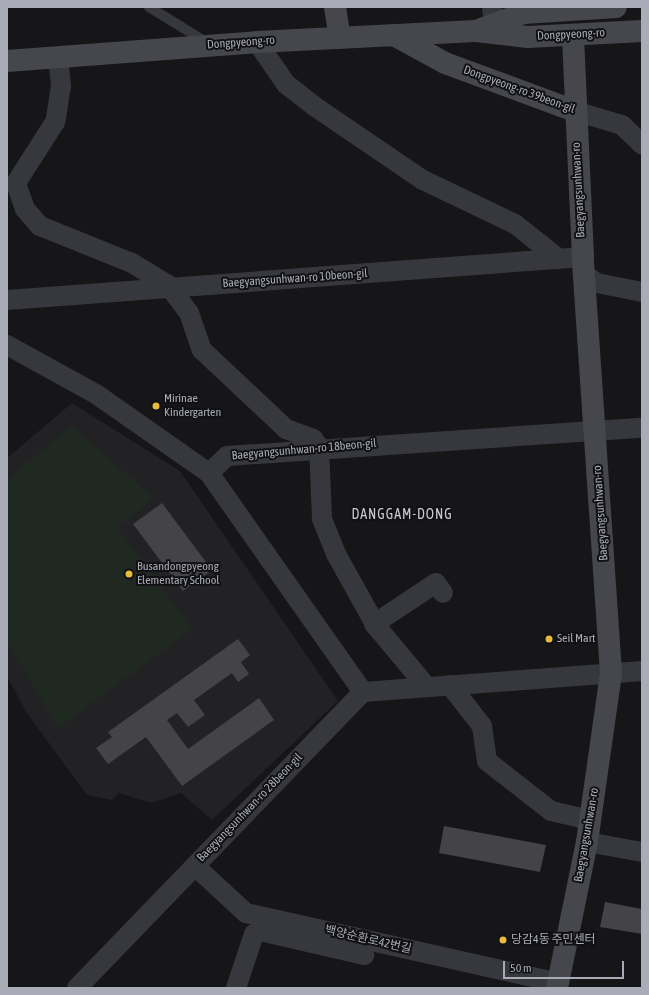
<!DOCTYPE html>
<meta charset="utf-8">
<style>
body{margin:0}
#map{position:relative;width:649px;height:995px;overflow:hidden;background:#161618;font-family:"Asap Condensed","Noto Sans KR",sans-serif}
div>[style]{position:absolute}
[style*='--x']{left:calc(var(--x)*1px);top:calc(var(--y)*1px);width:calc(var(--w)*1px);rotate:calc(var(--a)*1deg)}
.built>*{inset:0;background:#222225}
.green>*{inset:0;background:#202822}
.building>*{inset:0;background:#434348}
.lane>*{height:10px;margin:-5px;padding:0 5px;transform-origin:5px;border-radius:5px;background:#37383d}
.street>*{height:20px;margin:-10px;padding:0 10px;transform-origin:10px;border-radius:10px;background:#37383d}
.secondary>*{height:22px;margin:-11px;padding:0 11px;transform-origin:11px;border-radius:11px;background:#45474d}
.dots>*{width:11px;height:11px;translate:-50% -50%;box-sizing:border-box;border:2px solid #111113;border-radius:50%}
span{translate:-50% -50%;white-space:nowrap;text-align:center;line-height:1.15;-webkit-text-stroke:4px #111113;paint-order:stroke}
.street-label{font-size:12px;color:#a9acb7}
.poi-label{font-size:12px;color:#a9acb7}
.left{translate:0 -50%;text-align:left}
.quarter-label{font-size:14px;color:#c9cbd3;letter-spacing:1px}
.frame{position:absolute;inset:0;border:8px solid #a9acb7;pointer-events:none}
.scale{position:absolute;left:503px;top:961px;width:121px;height:18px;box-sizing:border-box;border:2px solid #a9acb7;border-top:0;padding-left:5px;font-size:12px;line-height:14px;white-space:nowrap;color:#a9acb7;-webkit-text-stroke:3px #111113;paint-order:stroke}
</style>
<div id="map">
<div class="built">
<i style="clip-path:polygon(72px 403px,180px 471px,338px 701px,212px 820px,181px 793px,151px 803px,119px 793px,112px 800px,87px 795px,26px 712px,7px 676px,7px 458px)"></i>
</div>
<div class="green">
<i style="clip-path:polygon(71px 426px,154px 498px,117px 527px,192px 629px,58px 728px,7px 641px,7px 480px)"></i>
</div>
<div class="building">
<i style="clip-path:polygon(162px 503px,212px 570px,183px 591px,133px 524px)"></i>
<i style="clip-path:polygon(238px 639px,250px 655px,241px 662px,249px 674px,238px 682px,232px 673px,194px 700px,205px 715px,188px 727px,177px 713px,167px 720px,188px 749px,259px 698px,274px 720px,182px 786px,146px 737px,108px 764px,96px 748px,112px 737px,108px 732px)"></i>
<i style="clip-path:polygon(444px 826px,546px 845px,540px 872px,439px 853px)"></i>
<i style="clip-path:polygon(605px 902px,642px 909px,642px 934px,600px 927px)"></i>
</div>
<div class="lane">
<i style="--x:149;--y:7;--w:67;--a:31.6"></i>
</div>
<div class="street">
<i style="--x:492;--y:7;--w:18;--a:84"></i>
<i style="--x:257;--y:42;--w:51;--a:55.4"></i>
<i style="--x:286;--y:84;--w:36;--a:38"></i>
<i style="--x:314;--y:106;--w:132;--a:34.2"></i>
<i style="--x:423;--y:180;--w:102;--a:25.6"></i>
<i style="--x:515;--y:224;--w:56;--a:38.5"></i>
<i style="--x:58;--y:57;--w:29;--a:84"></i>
<i style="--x:61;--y:86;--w:36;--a:99"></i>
<i style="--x:55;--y:122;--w:72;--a:122.6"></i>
<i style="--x:16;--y:183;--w:28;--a:71"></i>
<i style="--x:25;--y:209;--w:23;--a:49"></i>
<i style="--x:40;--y:226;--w:99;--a:21.9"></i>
<i style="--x:132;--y:263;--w:42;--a:31.4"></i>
<i style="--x:168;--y:285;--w:35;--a:53"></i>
<i style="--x:189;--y:313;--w:39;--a:71"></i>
<i style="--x:202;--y:350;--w:115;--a:43.2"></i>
<i style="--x:286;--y:429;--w:29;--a:20"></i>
<i style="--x:313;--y:439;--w:10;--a:53"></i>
<i style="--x:319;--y:447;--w:72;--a:87.6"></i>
<i style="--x:322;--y:519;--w:38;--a:68"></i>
<i style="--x:336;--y:554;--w:82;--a:60.9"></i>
<i style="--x:376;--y:626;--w:78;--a:50.2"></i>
<i style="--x:575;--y:111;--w:49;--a:16.6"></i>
<i style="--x:622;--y:125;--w:28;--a:44"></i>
<i style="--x:585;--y:275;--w:14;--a:34"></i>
<i style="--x:597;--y:283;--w:46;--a:11.3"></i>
<i style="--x:7;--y:300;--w:578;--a:-4.27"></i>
<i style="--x:7;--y:345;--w:102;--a:28.8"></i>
<i style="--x:96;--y:394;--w:138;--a:35"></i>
<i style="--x:209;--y:473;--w:268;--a:54.9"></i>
<i style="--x:209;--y:473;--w:25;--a:-43"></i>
<i style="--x:227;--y:456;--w:416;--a:-3.9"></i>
<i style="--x:374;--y:624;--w:74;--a:-33.5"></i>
<i style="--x:436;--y:583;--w:12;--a:55"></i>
<i style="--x:450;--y:685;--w:52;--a:52"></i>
<i style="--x:482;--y:726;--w:35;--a:82"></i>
<i style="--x:487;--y:761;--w:81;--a:38"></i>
<i style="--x:551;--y:811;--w:40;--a:13"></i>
<i style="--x:587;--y:842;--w:56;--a:10.3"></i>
<i style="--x:195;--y:866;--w:69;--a:42.7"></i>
<i style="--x:246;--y:913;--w:320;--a:12.6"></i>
<i style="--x:77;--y:988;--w:412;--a:-46"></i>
<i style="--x:363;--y:692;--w:280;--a:-4.3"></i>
<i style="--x:236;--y:988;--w:57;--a:-71.6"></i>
<i style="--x:254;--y:934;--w:7;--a:-27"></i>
<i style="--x:260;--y:931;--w:107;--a:13"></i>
</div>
<div class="secondary">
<i style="--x:335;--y:7;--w:31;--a:81"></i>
<i style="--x:481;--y:29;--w:46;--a:-20.4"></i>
<i style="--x:524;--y:13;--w:92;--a:-3.7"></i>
<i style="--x:394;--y:35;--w:58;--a:28.8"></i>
<i style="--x:445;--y:63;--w:139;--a:20.3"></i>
<i style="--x:7;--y:61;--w:251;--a:-4.3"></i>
<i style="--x:257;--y:42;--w:219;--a:-2.9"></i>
<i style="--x:476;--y:31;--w:52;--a:6.6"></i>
<i style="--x:528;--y:37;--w:114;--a:-3"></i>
<i style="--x:557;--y:988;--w:149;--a:-78.4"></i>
<i style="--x:587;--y:842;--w:171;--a:-81.9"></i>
<i style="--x:611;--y:673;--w:417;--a:-93.9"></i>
<i style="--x:583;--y:257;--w:222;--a:-92.6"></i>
</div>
<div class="dots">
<i style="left:156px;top:406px;background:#e9bb3c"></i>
<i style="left:129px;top:574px;background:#e9bb3c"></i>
<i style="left:549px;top:639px;background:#e9bb3c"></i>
<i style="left:503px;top:940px;background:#e9bb3c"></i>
</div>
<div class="street-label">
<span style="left:571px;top:35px;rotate:-3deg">Dongpyeong-ro</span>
<span style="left:241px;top:43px;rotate:-4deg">Dongpyeong-ro</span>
<span style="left:519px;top:90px;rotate:20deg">Dongpyeong-ro 39beon-gil</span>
<span style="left:579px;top:190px;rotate:-93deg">Baegyangsunhwan-ro</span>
<span style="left:295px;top:279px;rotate:-4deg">Baegyangsunhwan-ro 10beon-gil</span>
<span style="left:304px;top:450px;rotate:-5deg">Baegyangsunhwan-ro 18beon-gil</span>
<span style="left:601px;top:513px;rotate:-94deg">Baegyangsunhwan-ro</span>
<span style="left:250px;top:808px;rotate:-46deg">Baegyangsunhwan-ro 28beon-gil</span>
<span style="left:587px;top:835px;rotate:-80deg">Baegyangsunhwan-ro</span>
<span style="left:368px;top:940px;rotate:13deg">백양순환로42번길</span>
</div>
<div class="poi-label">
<span class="left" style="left:164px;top:406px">Mirinae<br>Kindergarten</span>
<span class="left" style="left:137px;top:574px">Busandongpyeong<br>Elementary School</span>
<span class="left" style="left:557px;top:639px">Seil Mart</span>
<span class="left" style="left:511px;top:940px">당감4동 주민센터</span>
</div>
<div class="quarter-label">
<span style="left:402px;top:514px">DANGGAM-DONG</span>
</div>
<div class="frame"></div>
<div class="scale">50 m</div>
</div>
